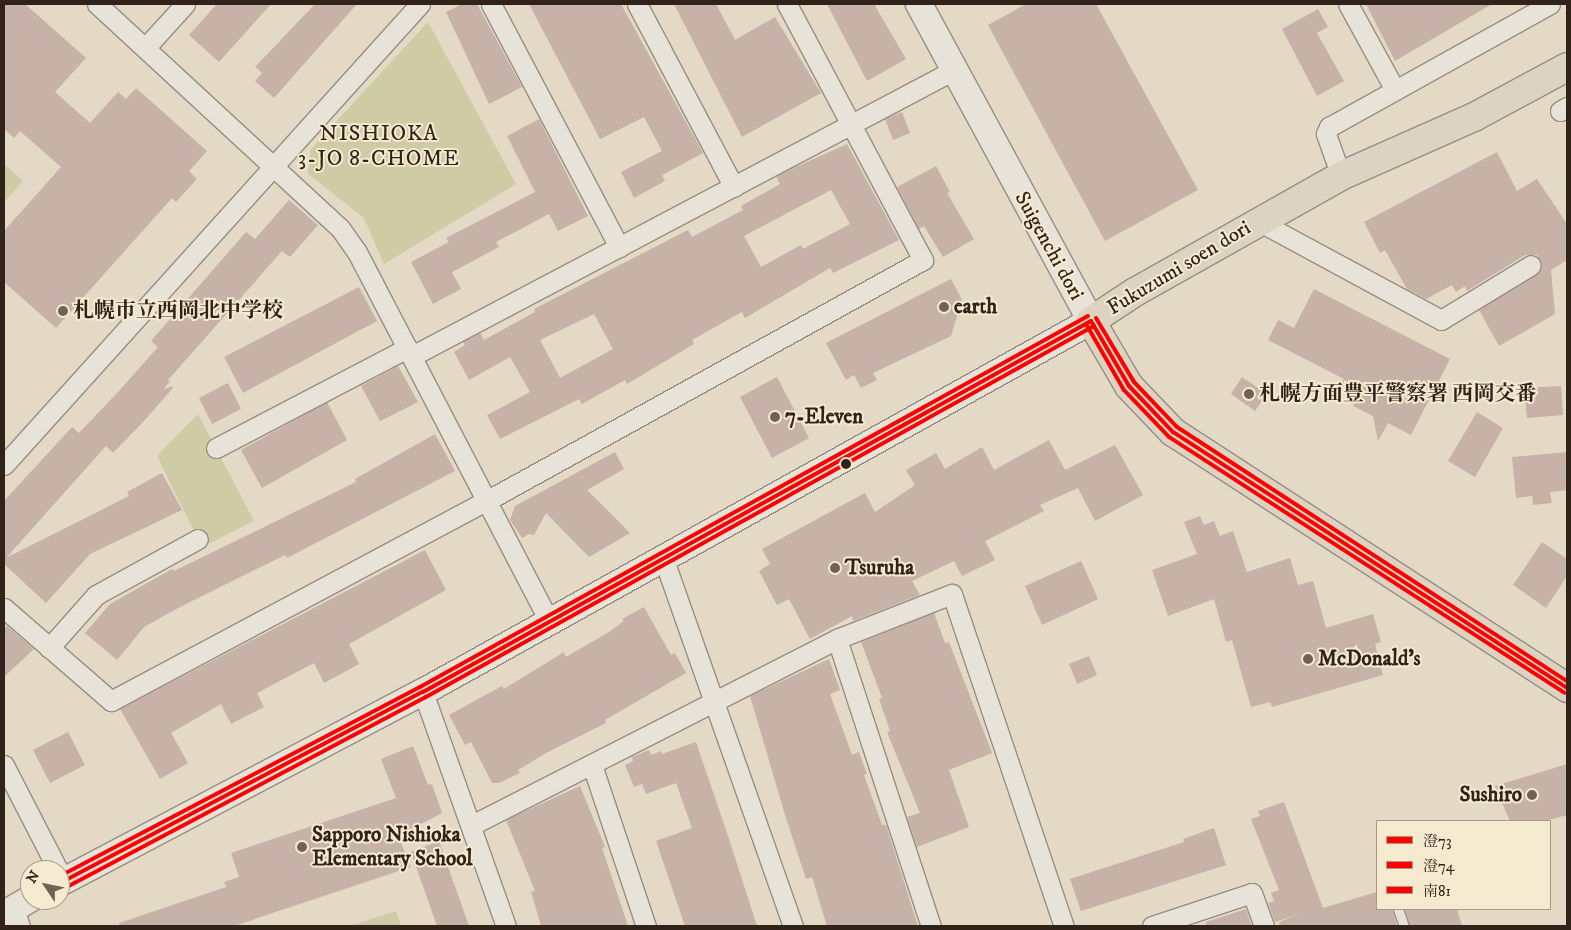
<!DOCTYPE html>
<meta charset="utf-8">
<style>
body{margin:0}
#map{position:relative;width:1571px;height:930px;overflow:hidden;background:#e3d9c4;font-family:"IM FELL DW Pica","Noto Serif JP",serif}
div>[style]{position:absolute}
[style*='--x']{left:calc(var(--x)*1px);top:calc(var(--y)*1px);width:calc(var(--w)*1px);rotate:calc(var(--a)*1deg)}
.green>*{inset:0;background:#cfcba5}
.building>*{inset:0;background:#c6b2a6}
.roads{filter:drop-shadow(1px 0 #968e81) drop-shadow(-1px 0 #968e81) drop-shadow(0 1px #968e81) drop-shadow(0 -1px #968e81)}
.lane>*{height:9px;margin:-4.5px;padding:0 4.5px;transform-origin:4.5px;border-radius:4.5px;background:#e8e3d8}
.street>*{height:19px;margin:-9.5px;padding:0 9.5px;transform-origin:9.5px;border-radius:9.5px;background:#e8e3d8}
.secondary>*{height:26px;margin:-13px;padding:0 13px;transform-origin:13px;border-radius:13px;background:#e8e3d8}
.primary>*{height:28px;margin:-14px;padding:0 14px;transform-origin:14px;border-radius:14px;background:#dcd3c3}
.bus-1>*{height:4px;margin:-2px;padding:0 2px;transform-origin:2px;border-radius:2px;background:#f00}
.bus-2>*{height:4px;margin:-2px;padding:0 2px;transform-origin:2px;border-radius:2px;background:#f00}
.bus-3>*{height:4px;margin:-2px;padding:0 2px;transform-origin:2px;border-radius:2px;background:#f00}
.dots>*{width:14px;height:14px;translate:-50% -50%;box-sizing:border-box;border:2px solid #f5ead0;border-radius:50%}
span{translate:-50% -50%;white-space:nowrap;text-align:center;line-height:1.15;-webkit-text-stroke:4px #f5ead0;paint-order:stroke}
.street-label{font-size:21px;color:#31231a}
.poi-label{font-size:21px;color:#31231a;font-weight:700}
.left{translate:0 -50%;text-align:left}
.right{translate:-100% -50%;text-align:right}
.neighbourhood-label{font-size:22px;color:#31231a;letter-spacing:1px}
.frame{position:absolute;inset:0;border:5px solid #31231a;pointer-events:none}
.legend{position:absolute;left:1376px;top:820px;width:175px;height:90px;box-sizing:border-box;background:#f5ead0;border:1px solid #a79a87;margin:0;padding:6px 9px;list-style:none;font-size:15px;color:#31231a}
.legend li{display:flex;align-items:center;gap:10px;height:25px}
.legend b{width:25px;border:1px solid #a79a87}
.north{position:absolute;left:20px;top:860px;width:50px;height:50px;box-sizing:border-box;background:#f5ead0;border:1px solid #a79a87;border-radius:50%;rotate:304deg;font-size:14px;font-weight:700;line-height:20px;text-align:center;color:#31231a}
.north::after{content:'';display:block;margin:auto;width:18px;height:22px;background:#6f6356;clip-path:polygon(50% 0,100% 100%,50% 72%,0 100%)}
</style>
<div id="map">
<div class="green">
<i style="clip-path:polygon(428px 22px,516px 184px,384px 264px,364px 218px,308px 174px,311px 149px)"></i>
<i style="clip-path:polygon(4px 164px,23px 181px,4px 202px)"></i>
<i style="clip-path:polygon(198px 414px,254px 521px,202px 547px,157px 456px)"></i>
<i style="clip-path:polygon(396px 911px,401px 926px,350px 926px)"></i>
</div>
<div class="building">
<i style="clip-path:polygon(4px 4px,25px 4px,86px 58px,55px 92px,90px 123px,118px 92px,126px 99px,136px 88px,207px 151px,189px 171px,197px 179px,176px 202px,172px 198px,56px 328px,4px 282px,4px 231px,61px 167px,20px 131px,14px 138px,4px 129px)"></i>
<i style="clip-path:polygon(217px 4px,271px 4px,219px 62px,189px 35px)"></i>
<i style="clip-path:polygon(315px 4px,357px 4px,274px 98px,255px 81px,262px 73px,255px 67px)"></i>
<i style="clip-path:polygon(462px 4px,477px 4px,522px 87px,489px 104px,446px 12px)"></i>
<i style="clip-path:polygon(529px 4px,621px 4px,703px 153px,662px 175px,665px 181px,634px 198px,621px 172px,662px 151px,644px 117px,600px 139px)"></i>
<i style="clip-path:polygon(674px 4px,716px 4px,735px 40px,775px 17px,821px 93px,742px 137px)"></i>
<i style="clip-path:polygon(827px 4px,874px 4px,906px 59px,867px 81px)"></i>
<i style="clip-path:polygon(1026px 4px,1096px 4px,1198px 190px,1105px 241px,988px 25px)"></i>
<i style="clip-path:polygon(1366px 4px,1492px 4px,1395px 61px)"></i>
<i style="clip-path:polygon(1318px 9px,1328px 27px,1317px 33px,1344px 81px,1317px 96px,1282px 29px)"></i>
<i style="clip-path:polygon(902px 112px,910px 133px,893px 140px,885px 119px)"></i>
<i style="clip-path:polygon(539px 119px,588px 216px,558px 231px,549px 214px,496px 242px,499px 247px,452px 272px,461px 289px,433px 304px,411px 262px,449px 242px,446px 238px,535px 192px,507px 136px)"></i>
<i style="clip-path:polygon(evenodd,847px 144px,899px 240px,833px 273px,830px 268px,745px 318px,742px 312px,692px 340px,694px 344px,627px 384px,625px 380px,582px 404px,579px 399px,500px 439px,487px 415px,530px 392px,510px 357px,469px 380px,454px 352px,465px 345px,463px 342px,480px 333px,484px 340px,535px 312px,534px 309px,688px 230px,692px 237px,743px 210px,741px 206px,780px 184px,776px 176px,847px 144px,831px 190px,850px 224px,803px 249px,801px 245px,761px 267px,744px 236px,831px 190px,847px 144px,594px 314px,613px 349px,560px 378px,540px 340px,594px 314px)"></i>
<i style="clip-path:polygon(1497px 152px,1517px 191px,1537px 179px,1567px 224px,1567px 260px,1551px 270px,1555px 314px,1499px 346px,1479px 310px,1537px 274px,1542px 265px,1537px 255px,1525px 255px,1467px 291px,1465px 286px,1456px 292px,1452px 285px,1426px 299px,1407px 289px,1385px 250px,1380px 253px,1364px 222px)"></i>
<i style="clip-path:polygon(936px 166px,950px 192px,947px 193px,974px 239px,943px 257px,924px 226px,919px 229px,897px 187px)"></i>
<i style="clip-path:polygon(289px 200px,318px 225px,290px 257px,282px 251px,168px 380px,170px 381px,163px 390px,172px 386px,173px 388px,143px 422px,113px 453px,106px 446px,6px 558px,129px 496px,127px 492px,162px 473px,182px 510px,90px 554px,46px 603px,4px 564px,4px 501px,72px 427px,79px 433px,119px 391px,158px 347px,151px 341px,246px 232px,255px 239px)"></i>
<i style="clip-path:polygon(951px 279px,962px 300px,951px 336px,873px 373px,877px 380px,861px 388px,854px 375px,846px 380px,826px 343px)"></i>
<i style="clip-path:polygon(359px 287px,377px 321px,243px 393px,224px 357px)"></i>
<i style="clip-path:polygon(1314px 289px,1450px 359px,1411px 435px,1388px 423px,1378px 441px,1373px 416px,1353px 406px,1357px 398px,1339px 389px,1344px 379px,1268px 340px,1278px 320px,1294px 328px)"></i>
<i style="clip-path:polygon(398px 366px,418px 402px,380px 421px,361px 386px)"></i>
<i style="clip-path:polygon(777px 377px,809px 438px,772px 458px,740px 397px)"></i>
<i style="clip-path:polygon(1242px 377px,1267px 394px,1255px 411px,1231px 394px)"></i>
<i style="clip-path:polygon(228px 383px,241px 409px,212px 424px,199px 398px)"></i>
<i style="clip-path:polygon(1561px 386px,1563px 415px,1527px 418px,1524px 388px)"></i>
<i style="clip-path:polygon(327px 402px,347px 440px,262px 488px,241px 450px)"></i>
<i style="clip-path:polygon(1477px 412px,1503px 428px,1475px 477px,1448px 461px)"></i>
<i style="clip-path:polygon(435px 434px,455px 471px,287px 558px,285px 555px,180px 607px,144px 627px,117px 660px,85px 633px,110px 604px,172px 569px,174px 571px,356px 482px,355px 479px)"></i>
<i style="clip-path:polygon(1049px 440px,1065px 470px,1115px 445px,1143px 495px,1095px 521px,1078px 488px,1040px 505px,1044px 511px,985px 541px,995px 560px,962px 576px,954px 561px,912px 581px,920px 595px,853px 621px,852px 616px,810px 639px,789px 599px,777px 605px,759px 571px,770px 564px,762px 549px,865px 493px,875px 512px,915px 485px,906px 470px,936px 453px,945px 469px,982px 447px,994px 470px)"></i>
<i style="clip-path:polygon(615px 452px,624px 469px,587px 490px,630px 533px,589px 557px,546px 513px,534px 535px,529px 534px,522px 538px,510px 520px,515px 506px)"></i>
<i style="clip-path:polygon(1567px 452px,1567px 490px,1550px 492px,1552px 503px,1533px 505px,1532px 496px,1516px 498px,1512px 457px)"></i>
<i style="clip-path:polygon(1200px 516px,1204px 525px,1214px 521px,1220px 536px,1233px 531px,1247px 572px,1290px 558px,1298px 585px,1313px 581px,1326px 628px,1373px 614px,1381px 642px,1375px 644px,1383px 675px,1272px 707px,1270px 702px,1251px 707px,1232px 640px,1226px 642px,1214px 599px,1168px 616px,1152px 570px,1197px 554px,1184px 522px)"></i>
<i style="clip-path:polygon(1542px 542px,1567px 559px,1567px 576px,1546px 608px,1513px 585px)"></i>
<i style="clip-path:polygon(425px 550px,446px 590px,349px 644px,359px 664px,324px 683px,314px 663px,257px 693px,264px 707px,231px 724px,221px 704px,171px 733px,188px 763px,160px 779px,120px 709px)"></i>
<i style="clip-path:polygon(1081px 561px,1098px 599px,1042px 625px,1025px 586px)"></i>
<i style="clip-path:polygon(644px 607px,671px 655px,675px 653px,686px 673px,605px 720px,606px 723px,546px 753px,518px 770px,520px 773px,499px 783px,492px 783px,471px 742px,465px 745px,449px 715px,502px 686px,504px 689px,564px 652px,566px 657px,609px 632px,624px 621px,622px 619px)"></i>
<i style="clip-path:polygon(934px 613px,945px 643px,949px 642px,992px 753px,949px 770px,969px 827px,917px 847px,907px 817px,920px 813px,887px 732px,890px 731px,879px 699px,882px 698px,861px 642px)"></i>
<i style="clip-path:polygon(7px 626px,34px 649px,4px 677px,4px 629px)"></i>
<i style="clip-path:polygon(1089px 656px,1097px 675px,1077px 684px,1069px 664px)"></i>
<i style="clip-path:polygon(829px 659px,840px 690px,830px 694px,852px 755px,859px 752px,867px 774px,864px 775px,882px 825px,886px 825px,918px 926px,827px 926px,812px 877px,806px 879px,785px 815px,750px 696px)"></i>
<i style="clip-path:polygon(68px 732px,85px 765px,50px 783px,33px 750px)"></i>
<i style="clip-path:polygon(696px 742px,729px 839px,757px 926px,685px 926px,656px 841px,692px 828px,676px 783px,646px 794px,642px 784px,634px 787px,625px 765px,633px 761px,632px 757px,649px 750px,651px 755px,661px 751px,662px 754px)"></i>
<i style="clip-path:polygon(413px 746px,428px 785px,432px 784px,442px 813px,398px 836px,411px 867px,234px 926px,119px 926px,119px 923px,226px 887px,224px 882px,239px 877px,231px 853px,396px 798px,381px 759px)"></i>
<i style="clip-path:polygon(1567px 764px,1567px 815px,1545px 821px,1510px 821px,1495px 786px)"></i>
<i style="clip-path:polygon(580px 786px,605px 847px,602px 848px,628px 926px,541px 926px,531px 892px,535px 891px,506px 820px)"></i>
<i style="clip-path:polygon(1284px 802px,1323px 908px,1377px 892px,1377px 909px,1392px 909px,1397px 926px,1280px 926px,1279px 922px,1299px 914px,1275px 922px,1268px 903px,1274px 901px,1271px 893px,1279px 890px,1251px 819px,1260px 816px,1258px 811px)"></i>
<i style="clip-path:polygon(1214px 828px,1226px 865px,1081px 911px,1070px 879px,1184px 842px,1183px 839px)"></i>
<i style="clip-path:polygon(439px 841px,469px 926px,437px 926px,411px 852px)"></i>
<i style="clip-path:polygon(1246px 909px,1252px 926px,1206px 926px,1206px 922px)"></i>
<i style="clip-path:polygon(1405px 909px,1457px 909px,1462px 926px,1410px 926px)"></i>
</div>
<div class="roads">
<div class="lane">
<i style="--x:1398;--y:909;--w:18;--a:71"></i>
</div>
<div class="street">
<i style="--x:97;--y:4;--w:330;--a:42.7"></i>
<i style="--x:340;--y:228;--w:29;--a:55"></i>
<i style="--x:357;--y:252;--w:417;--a:62.5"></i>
<i style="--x:491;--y:4;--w:275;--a:62.2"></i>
<i style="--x:637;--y:4;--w:207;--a:62.1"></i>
<i style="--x:1348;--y:4;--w:98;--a:61.3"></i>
<i style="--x:146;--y:47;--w:58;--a:-47.8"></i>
<i style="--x:1560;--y:111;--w:8;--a:-30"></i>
<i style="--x:1341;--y:176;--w:45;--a:-109.7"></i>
<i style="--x:1326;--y:134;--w:8;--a:-67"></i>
<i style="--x:1329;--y:127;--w:253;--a:-29.1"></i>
<i style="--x:1258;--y:221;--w:208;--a:28.4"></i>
<i style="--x:1441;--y:320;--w:105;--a:-31.4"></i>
<i style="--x:412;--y:356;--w:613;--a:-27.82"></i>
<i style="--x:216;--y:448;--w:216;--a:-27.6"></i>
<i style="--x:4;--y:465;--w:621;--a:-47.94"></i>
<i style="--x:664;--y:560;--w:388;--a:70.6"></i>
<i style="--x:4;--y:608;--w:142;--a:41"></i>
<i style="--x:111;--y:701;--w:427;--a:-28.1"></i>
<i style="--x:488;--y:500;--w:497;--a:-28.9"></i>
<i style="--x:923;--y:260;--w:290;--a:-118"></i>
<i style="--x:837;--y:639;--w:302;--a:71.9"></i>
<i style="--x:49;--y:648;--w:71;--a:-48.4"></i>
<i style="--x:96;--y:595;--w:116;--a:-28.8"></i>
<i style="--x:423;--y:692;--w:248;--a:70.5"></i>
<i style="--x:4;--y:765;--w:118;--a:62.8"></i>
<i style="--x:592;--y:765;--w:170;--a:71.5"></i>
<i style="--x:472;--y:825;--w:410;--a:-27"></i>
<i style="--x:837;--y:639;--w:123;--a:-21.4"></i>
<i style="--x:952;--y:594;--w:350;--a:71.4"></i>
<i style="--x:14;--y:908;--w:19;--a:72"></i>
<i style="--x:1152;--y:926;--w:105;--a:-18.3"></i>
<i style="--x:1252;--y:893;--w:35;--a:70"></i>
</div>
<div class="secondary">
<i style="--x:60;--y:883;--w:410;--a:-27.8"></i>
<i style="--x:423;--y:692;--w:764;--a:-29.05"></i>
<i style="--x:1091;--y:321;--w:361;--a:-118.5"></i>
<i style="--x:4;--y:914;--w:30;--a:-30"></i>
</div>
<div class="primary">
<i style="--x:1567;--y:67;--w:106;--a:151.7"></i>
<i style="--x:1474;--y:117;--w:145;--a:156.1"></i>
<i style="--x:1341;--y:176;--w:236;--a:150.6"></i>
<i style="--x:1135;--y:292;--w:53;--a:146.6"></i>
<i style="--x:1091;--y:321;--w:75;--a:59.7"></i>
<i style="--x:1129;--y:386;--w:64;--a:46.3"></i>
<i style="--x:1173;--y:432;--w:470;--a:33"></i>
</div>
</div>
<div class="bus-1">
<i style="--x:1091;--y:321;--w:75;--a:59.7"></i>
<i style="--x:1129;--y:386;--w:64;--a:46.3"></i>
<i style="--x:1173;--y:432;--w:470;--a:33"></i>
<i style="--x:60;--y:883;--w:410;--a:-27.8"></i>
<i style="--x:423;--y:692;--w:764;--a:-29.05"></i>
</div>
<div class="bus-2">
<i style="--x:1086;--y:324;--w:76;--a:60.1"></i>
<i style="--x:1124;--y:390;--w:65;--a:46.2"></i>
<i style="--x:1169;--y:437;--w:471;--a:32.9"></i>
<i style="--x:63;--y:889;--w:411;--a:-27.9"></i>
<i style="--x:426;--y:697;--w:764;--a:-29.05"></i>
</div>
<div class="bus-3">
<i style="--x:1096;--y:318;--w:74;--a:59.3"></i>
<i style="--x:1134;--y:382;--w:62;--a:46.3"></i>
<i style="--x:1177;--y:427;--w:465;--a:33.1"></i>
<i style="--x:60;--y:876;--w:407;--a:-27.7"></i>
<i style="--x:420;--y:687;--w:764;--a:-29.05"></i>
</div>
<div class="dots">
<i style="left:944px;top:307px;background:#6f6356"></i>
<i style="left:63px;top:311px;background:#6f6356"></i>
<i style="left:1249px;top:394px;background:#6f6356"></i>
<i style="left:775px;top:417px;background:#6f6356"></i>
<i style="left:846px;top:464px;background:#31231a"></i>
<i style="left:835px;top:568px;background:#6f6356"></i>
<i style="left:1308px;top:659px;background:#6f6356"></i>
<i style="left:1532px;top:795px;background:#6f6356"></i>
<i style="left:302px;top:847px;background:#6f6356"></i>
</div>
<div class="street-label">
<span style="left:1049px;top:246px;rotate:61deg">Suigenchi dori</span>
<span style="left:1179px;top:268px;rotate:-31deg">Fukuzumi soen dori</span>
</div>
<div class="poi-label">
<span class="left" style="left:954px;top:307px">earth</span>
<span class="left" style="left:73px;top:311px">札幌市立西岡北中学校</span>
<span class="left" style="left:1259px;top:394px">札幌方面豊平警察署 西岡交番</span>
<span class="left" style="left:785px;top:417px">7-Eleven</span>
<span class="left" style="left:845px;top:568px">Tsuruha</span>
<span class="left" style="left:1318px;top:659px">McDonald's</span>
<span class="right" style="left:1522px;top:795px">Sushiro</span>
<span class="left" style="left:312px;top:847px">Sapporo Nishioka<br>Elementary School</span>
</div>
<div class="neighbourhood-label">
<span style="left:379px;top:146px">NISHIOKA<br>3-JO 8-CHOME</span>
</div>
<div class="frame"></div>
<ul class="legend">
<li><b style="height:6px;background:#f00"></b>澄73</li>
<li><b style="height:6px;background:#f00"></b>澄74</li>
<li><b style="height:6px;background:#f00"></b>南81</li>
</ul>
<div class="north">N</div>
</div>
